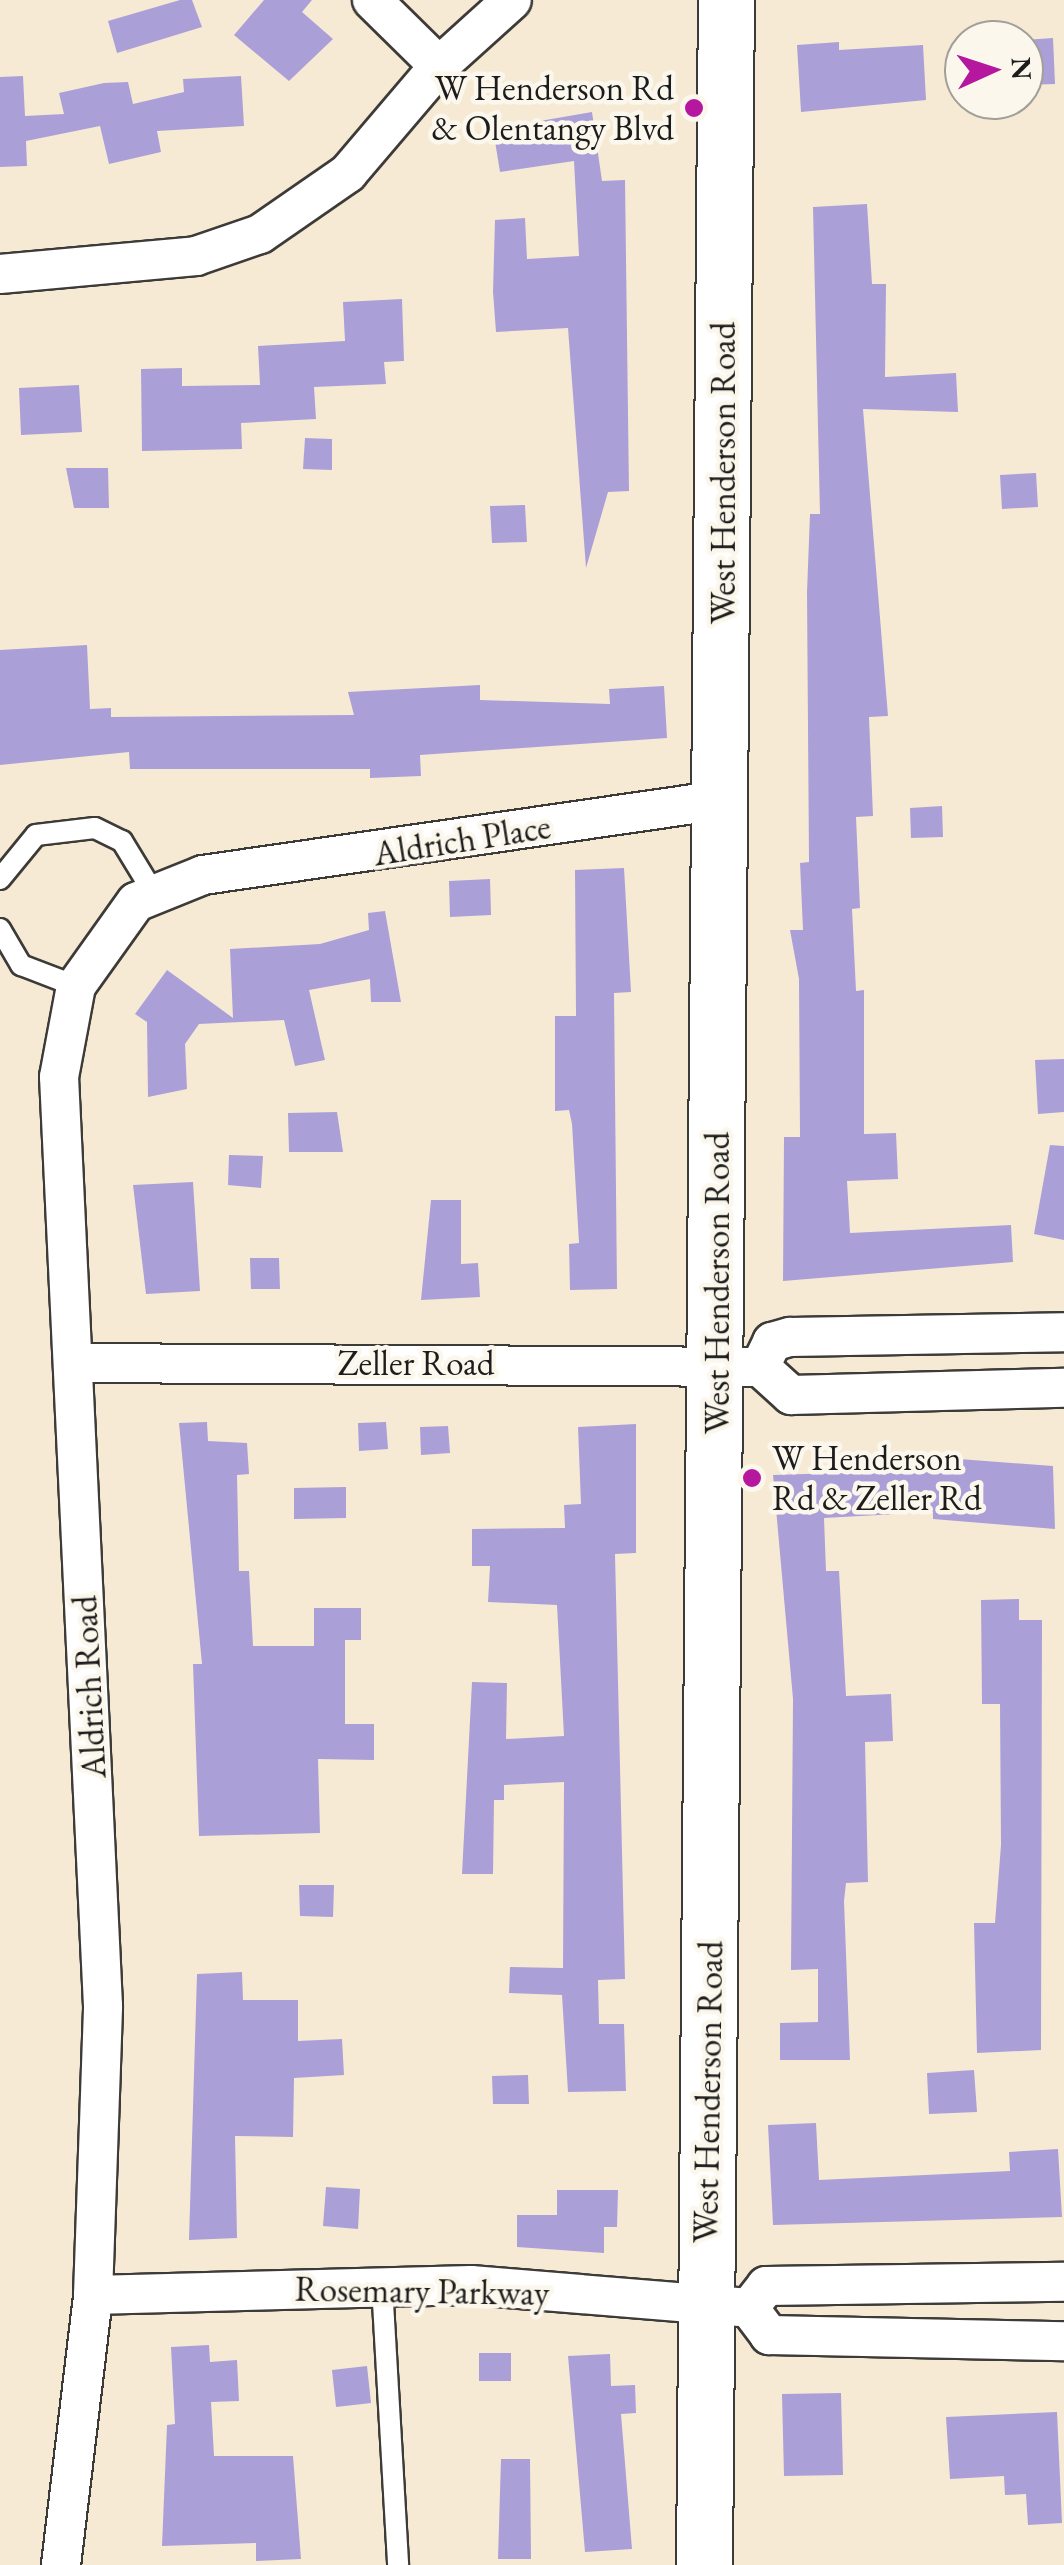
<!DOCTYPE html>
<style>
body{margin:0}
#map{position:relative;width:1064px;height:2565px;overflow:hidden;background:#f6ead5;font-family:"EB Garamond",serif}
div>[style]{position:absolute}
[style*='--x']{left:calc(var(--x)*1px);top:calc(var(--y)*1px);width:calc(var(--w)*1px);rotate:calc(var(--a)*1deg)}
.building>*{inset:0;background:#ab9fd8}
.roads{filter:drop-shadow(2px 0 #3d3b38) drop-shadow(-2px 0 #3d3b38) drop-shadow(0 2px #3d3b38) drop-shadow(0 -2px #3d3b38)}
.lane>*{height:20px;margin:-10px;padding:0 10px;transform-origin:10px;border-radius:10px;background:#fff}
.street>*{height:38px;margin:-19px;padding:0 19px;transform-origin:19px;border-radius:19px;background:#fff}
.secondary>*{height:55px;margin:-27.5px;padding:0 27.5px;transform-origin:27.5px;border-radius:27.5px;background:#fff}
.dots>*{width:28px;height:28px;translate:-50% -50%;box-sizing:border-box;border:5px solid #fbf7ec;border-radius:50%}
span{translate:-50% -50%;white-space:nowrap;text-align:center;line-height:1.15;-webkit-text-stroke:9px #fbf7ec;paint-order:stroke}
.poi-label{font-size:35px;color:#1c1c1c}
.right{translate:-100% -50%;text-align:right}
.left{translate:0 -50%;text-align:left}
.street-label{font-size:35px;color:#1c1c1c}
.north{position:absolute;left:944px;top:20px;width:100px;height:100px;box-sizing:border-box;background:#fbf7ec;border:2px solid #a29f99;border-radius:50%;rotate:87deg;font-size:28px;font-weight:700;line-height:40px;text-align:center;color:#1c1c1c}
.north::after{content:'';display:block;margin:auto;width:35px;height:45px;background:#b5179e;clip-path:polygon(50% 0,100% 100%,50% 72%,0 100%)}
</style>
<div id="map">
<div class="building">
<i style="clip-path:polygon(180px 0,192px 0,202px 27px,117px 53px,108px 21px)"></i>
<i style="clip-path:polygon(264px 0,312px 0,302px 12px,333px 39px,289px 81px,234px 35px)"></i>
<i style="clip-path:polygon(1053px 38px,1055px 84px,1024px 85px,1024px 40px)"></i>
<i style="clip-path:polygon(839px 42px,839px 50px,923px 45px,926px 100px,801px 112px,797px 45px)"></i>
<i style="clip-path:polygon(23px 76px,25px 116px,64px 114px,59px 93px,104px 83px,128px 82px,133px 104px,184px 92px,183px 79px,241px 76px,244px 126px,157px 131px,161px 152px,109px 164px,100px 126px,26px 141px,27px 166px,0 167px,0 77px)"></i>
<i style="clip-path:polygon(592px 112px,602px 181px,625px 180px,629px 491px,608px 492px,586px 568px,568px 328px,496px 332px,493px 292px,495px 220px,525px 218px,527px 259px,579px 256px,574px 161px,500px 172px,493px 129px)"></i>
<i style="clip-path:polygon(867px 204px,872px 284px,886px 284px,885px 377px,956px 373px,958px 412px,863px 409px,888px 716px,869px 717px,873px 816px,856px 817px,860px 908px,852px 909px,856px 991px,864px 990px,864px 1134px,896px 1133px,898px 1179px,847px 1181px,850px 1233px,1011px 1225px,1013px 1262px,783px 1281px,784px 1137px,800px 1137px,799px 979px,790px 930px,803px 930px,800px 863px,809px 862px,807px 592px,810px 514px,820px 514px,813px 207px)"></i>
<i style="clip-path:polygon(402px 299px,404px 361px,384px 362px,386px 384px,314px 387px,316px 419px,241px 423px,242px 449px,142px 451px,141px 369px,182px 368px,182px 386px,260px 385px,258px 346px,345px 341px,343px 302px)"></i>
<i style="clip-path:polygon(79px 385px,82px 432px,21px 435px,19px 388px)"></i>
<i style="clip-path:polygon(305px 438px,332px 439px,332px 470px,303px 469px)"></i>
<i style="clip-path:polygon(66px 468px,108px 468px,109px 508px,74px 508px)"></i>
<i style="clip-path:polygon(1036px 473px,1038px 507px,1002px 509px,1000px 475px)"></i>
<i style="clip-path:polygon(525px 505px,527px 542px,492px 543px,490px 506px)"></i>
<i style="clip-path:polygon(87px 645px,90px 709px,111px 708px,111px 717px,354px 715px,348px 692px,480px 685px,480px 700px,610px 704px,609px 689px,664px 686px,667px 738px,420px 755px,421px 776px,370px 778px,370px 769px,130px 769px,129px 752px,0 765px,0 650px)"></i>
<i style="clip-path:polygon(942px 806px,943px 837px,911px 838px,910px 808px)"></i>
<i style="clip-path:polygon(624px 868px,631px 992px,614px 993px,617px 1289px,570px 1290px,569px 1244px,579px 1243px,572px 1124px,569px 1110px,555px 1111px,555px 1016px,576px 1016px,575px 870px)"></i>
<i style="clip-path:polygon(490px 879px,491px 915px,450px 917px,449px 881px)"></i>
<i style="clip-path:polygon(385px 911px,401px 1002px,371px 1002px,370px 979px,309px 990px,325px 1060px,295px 1066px,284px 1020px,199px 1024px,185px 1044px,187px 1089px,148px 1097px,147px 1022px,135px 1014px,167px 970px,233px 1018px,230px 949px,320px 944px,369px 930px,368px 913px)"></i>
<i style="clip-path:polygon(1064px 1059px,1064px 1112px,1038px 1114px,1035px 1060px)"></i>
<i style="clip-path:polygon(337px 1112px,343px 1152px,289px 1152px,288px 1113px)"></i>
<i style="clip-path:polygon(1050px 1145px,1064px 1146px,1064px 1240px,1034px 1234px)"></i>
<i style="clip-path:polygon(229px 1155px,263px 1156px,261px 1188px,228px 1185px)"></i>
<i style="clip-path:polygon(193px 1182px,200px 1291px,146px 1294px,133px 1185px)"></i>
<i style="clip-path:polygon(431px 1200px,461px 1200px,461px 1264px,478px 1263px,480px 1297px,421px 1300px)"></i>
<i style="clip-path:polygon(250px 1258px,279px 1258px,280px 1289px,251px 1289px)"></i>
<i style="clip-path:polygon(207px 1422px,208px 1441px,247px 1443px,249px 1474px,237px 1475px,239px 1571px,249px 1571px,253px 1646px,314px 1646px,314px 1608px,361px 1608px,361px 1640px,345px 1640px,345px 1724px,374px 1724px,374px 1760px,318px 1759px,320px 1833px,199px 1836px,193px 1664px,202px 1664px,179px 1423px)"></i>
<i style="clip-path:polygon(386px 1422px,388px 1449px,359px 1451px,358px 1423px)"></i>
<i style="clip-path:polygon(636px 1424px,636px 1553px,615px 1554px,625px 1979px,598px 1980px,599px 2024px,624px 2024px,626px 2091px,568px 2092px,562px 1995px,509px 1993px,510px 1967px,563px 1968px,564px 1782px,504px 1785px,504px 1800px,494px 1800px,493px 1874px,462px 1874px,472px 1682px,507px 1683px,506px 1739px,564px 1736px,557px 1605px,488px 1602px,490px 1566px,472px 1566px,472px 1529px,565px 1528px,564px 1505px,581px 1504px,578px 1427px)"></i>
<i style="clip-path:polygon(448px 1426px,450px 1453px,421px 1455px,420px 1427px)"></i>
<i style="clip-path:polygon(959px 1459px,1053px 1466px,1055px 1529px,933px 1519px,933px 1512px,824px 1518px,826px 1571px,839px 1571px,846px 1696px,891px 1694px,893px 1741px,865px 1742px,868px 1882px,846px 1883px,844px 1901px,850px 2060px,780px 2060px,780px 2023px,818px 2022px,818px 1969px,791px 1970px,793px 1699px,773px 1475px,933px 1470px,933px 1460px)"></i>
<i style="clip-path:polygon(346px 1487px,346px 1518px,294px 1519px,294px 1488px)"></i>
<i style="clip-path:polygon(1019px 1599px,1019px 1620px,1042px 1620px,1041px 2050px,977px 2053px,974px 1923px,995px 1923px,1001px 1845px,1000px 1704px,982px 1704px,981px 1600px)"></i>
<i style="clip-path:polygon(299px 1885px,334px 1885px,333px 1917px,300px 1916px)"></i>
<i style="clip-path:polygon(242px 1972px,243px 2000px,298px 2000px,298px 2041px,342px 2039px,344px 2075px,294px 2078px,293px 2137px,235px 2136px,237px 2238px,189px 2240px,197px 1974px)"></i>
<i style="clip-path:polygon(974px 2070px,977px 2112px,929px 2114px,927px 2073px)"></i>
<i style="clip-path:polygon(528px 2075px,529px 2104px,493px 2104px,492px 2076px)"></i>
<i style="clip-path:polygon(816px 2123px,819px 2180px,1010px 2171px,1009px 2152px,1058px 2149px,1062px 2217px,773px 2225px,768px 2125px)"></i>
<i style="clip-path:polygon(326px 2187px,360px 2189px,358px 2229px,323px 2226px)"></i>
<i style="clip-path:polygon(557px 2190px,618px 2190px,617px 2227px,604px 2227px,604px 2253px,517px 2247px,517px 2215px,557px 2215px)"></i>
<i style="clip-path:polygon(209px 2345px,210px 2362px,237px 2360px,239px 2401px,211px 2402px,214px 2456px,293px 2456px,301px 2559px,256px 2561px,256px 2543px,162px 2546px,167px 2425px,175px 2424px,171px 2347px)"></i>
<i style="clip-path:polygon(479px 2353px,511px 2353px,511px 2381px,479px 2381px)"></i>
<i style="clip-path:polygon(610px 2354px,611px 2386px,635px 2385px,636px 2413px,621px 2414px,632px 2549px,585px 2552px,568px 2356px)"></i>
<i style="clip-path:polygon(367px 2366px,371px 2403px,336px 2407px,332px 2370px)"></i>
<i style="clip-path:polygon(841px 2393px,843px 2475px,784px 2476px,782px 2394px)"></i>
<i style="clip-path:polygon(1057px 2412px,1062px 2523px,1028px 2525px,1026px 2494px,1005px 2495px,1004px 2476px,950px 2479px,946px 2417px)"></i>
<i style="clip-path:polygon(501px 2459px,530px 2459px,531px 2559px,498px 2559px)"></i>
</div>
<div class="roads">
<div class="lane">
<i style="--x:0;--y:879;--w:57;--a:-50.7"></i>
<i style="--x:36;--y:835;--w:59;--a:-6.8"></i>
<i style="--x:95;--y:828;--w:30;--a:26"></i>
<i style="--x:122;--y:841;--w:60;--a:58.7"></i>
<i style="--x:0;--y:929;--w:42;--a:59.7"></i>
<i style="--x:21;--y:965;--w:59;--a:20.9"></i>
<i style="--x:382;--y:2285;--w:280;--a:86.7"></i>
</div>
<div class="street">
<i style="--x:372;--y:0;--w:94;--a:44.6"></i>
<i style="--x:0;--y:274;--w:197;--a:-5.2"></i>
<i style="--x:196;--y:256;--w:68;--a:-19"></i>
<i style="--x:260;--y:234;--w:107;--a:-34.7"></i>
<i style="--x:348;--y:173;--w:140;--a:-49.6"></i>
<i style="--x:439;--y:66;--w:98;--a:-42.1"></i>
<i style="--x:73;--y:1363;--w:687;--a:0.33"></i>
<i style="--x:760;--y:1367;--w:28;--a:-64"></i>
<i style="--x:772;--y:1342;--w:19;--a:-16"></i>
<i style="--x:790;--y:1337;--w:274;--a:-1"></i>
<i style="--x:760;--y:1367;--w:42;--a:42.1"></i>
<i style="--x:791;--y:1395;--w:273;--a:-1.5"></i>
<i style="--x:93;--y:2295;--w:378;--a:-1.5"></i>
<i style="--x:471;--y:2285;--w:279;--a:4.7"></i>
<i style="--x:749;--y:2308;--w:34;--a:53"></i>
<i style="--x:769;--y:2335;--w:295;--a:1.2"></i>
<i style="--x:749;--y:2308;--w:28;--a:-52"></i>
<i style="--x:766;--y:2286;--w:298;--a:-0.8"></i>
<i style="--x:61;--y:2565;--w:272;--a:-83.2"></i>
<i style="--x:93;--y:2295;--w:289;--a:-88"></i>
<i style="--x:103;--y:2006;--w:930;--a:-92.71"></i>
<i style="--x:59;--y:1077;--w:93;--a:-79.4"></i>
<i style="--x:76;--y:986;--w:103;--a:-54.5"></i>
<i style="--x:136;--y:902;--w:72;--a:-21.9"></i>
<i style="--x:203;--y:875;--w:523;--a:-8.24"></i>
</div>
<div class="secondary">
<i style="--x:704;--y:2565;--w:2565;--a:-89.51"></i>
</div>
</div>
<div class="dots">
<i style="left:694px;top:108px;background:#b5179e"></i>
<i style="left:752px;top:1478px;background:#b5179e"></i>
</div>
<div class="poi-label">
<span class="right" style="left:674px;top:108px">W Henderson Rd<br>&amp; Olentangy Blvd</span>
<span class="left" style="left:772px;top:1478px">W Henderson<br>Rd &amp; Zeller Rd</span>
</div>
<div class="street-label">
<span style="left:723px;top:473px;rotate:-90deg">West Henderson Road</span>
<span style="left:462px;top:840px;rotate:-9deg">Aldrich Place</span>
<span style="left:717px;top:1283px;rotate:-90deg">West Henderson Road</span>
<span style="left:416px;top:1363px">Zeller Road</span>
<span style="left:89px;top:1687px;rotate:-93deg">Aldrich Road</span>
<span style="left:708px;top:2092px;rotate:-89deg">West Henderson Road</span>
<span style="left:422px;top:2291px;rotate:1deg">Rosemary Parkway</span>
</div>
<div class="north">N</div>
</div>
